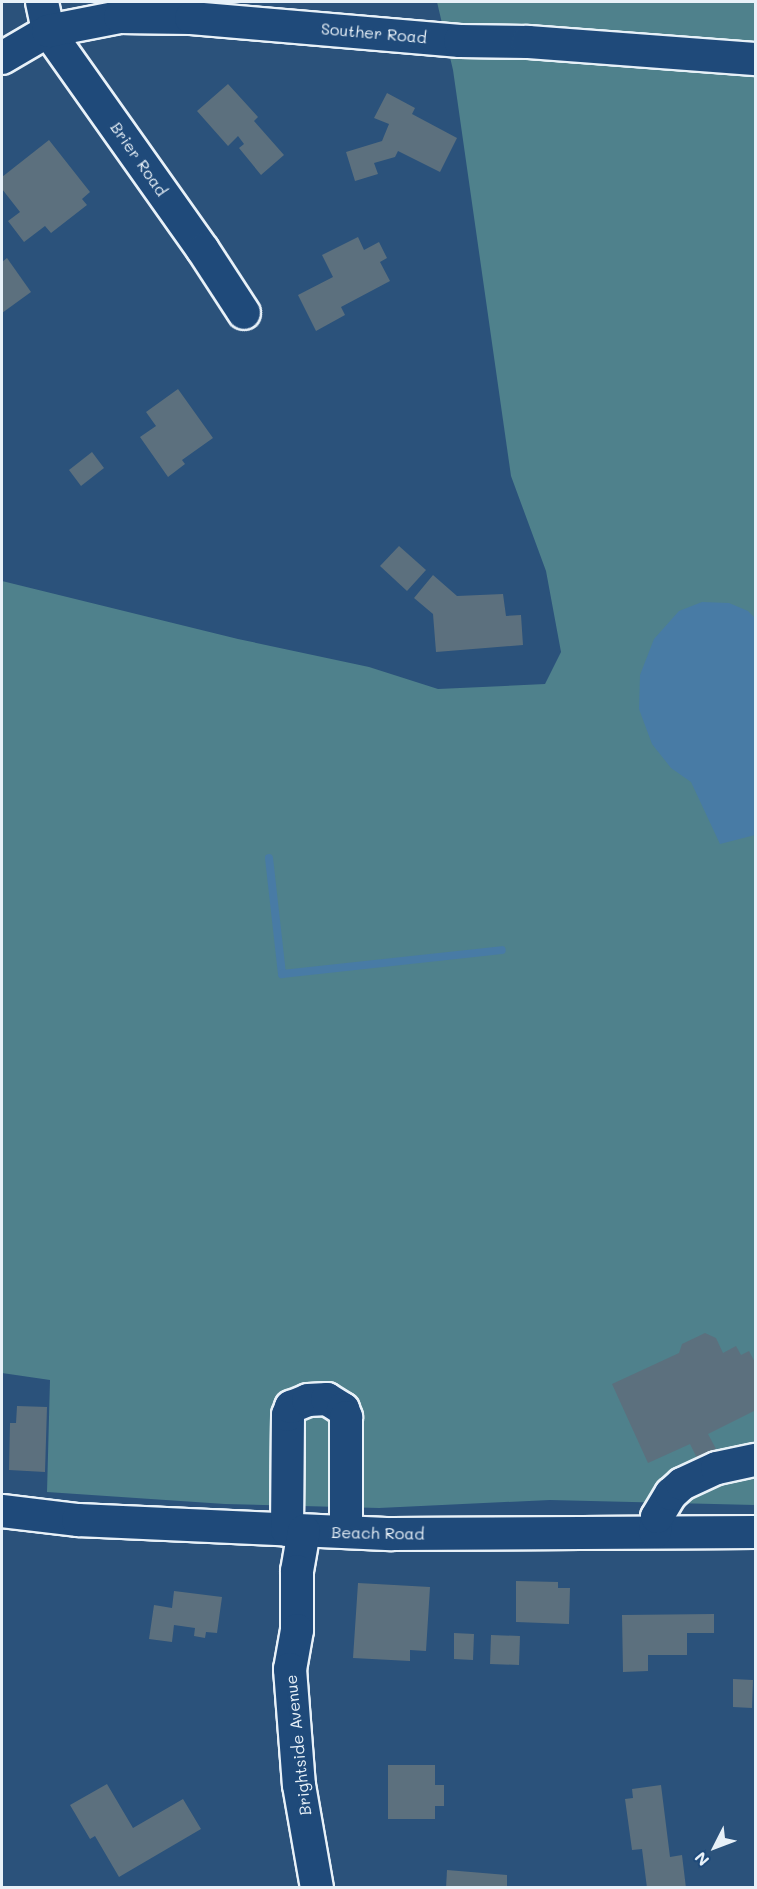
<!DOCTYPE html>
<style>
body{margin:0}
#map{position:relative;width:757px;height:1889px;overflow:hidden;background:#2b527b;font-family:Mali,sans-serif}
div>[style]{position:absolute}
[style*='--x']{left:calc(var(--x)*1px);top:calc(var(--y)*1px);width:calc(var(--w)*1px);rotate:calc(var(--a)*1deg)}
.green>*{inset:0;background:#4f818c}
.water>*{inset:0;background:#487ba5}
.stream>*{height:8px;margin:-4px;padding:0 4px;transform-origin:4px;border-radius:4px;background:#487ba5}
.building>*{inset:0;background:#5c707e}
.roads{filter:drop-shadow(2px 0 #e8f1f8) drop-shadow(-2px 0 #e8f1f8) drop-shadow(0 2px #e8f1f8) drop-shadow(0 -2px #e8f1f8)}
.minor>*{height:32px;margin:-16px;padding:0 16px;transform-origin:16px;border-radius:16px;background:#1f4a7a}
span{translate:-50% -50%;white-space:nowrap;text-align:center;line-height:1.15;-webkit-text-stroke:6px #1f4a7a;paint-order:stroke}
.street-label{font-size:16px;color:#e8f1f8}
.frame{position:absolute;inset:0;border:3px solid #e8f1f8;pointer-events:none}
.north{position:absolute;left:685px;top:1817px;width:60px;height:60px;-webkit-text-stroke:4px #1f4a7a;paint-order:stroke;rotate:228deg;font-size:16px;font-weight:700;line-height:24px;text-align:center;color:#e8f1f8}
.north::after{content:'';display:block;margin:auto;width:21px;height:27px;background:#e8f1f8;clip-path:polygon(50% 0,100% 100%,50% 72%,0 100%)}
</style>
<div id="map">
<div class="green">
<i style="clip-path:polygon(437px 2px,755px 2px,755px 1505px,550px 1500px,379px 1508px,225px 1504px,47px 1492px,50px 1380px,2px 1373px,2px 581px,238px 639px,369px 667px,438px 689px,545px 684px,561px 652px,546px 571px,511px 476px,453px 70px)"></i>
</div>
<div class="water">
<i style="clip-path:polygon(702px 602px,729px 603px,748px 611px,755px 618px,755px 835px,720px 844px,691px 782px,671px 768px,652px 744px,639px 709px,640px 675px,654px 639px,679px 611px)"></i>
</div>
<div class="stream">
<i style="--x:269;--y:858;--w:117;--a:83.6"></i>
<i style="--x:282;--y:974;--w:221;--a:-6.2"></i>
</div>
<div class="building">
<i style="clip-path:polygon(228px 84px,258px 117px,254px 121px,284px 155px,261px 175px,239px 148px,244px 144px,238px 136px,228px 146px,197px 111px)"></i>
<i style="clip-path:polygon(387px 93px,415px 108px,412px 114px,457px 138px,440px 172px,398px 151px,395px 157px,374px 163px,378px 174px,355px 181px,346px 152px,382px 141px,389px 124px,374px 118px)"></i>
<i style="clip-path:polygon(49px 140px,90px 192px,82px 199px,87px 205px,51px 233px,45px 226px,24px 242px,8px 221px,20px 212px,2px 189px,2px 177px)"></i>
<i style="clip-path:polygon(358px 237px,364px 250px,379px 242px,387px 258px,380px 262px,390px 281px,341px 307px,345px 315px,316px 331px,298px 295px,333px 277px,322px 255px)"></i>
<i style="clip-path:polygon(7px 258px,31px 292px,2px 313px,2px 262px)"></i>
<i style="clip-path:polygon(178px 389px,213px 438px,182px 460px,185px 464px,168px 477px,140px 437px,156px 426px,146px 412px)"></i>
<i style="clip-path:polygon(92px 452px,104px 468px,81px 486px,69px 470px)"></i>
<i style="clip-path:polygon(399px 546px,426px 570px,407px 591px,380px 566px)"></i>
<i style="clip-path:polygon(433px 575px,457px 596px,503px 594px,506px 616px,521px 615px,523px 645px,436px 652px,433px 614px,414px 598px)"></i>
<i style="clip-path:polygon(705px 1333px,716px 1338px,723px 1353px,736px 1346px,741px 1355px,749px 1351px,756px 1364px,756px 1410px,708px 1434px,716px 1449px,697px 1458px,690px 1444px,648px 1463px,612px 1384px,679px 1353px,682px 1344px)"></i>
<i style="clip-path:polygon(17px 1406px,47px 1407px,45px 1472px,9px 1470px,10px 1423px,16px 1423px)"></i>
<i style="clip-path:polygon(516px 1581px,558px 1582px,558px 1588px,570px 1588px,569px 1624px,516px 1622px)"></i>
<i style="clip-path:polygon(358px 1583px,430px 1587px,426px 1651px,410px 1650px,410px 1661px,353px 1658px)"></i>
<i style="clip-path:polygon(174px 1591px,222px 1597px,217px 1633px,206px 1632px,205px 1638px,194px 1636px,195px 1628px,174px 1625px,172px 1642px,149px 1639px,154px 1605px,172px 1608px)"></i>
<i style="clip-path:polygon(714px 1614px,714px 1633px,687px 1633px,687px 1655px,648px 1655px,648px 1671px,623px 1672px,622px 1615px)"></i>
<i style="clip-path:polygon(454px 1633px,474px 1634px,473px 1660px,454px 1659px)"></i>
<i style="clip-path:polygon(491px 1635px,520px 1636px,519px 1665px,490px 1664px)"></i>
<i style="clip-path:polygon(733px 1679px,753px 1680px,752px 1708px,733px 1707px)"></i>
<i style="clip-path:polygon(388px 1765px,435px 1765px,435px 1785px,444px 1785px,444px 1806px,435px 1806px,435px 1819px,388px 1819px)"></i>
<i style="clip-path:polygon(107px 1784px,133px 1828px,183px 1799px,201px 1829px,119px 1877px,95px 1836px,90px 1839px,70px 1805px)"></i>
<i style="clip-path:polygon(661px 1785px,670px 1857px,682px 1855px,686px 1888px,647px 1888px,642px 1849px,632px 1850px,625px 1799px,633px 1798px,632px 1789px)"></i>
<i style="clip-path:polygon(447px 1870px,507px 1875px,507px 1888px,446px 1888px)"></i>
</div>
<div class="roads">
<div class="minor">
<i style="--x:42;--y:2;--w:30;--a:78"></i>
<i style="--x:48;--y:31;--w:268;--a:54.7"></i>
<i style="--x:203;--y:250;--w:75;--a:56.9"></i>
<i style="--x:2;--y:58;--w:53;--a:-30.4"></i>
<i style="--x:48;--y:31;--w:73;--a:-11"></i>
<i style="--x:120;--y:17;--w:71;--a:0.8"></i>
<i style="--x:191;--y:18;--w:270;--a:4.9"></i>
<i style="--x:460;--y:41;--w:68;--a:0.8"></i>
<i style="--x:528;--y:42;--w:229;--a:4.3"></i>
<i style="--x:2;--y:1511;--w:77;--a:6.8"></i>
<i style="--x:78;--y:1520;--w:314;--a:2.6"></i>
<i style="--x:392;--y:1534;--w:364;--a:-0.3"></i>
<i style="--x:287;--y:1530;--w:115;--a:-89.5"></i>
<i style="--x:288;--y:1415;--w:9;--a:-69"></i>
<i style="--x:291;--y:1407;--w:18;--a:-22"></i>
<i style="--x:308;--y:1400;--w:19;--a:-3"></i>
<i style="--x:327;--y:1399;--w:19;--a:32"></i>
<i style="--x:343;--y:1409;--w:9;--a:69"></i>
<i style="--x:346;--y:1417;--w:115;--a:90"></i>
<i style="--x:304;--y:1531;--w:41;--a:99.9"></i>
<i style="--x:297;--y:1571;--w:59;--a:90"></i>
<i style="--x:297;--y:1630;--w:40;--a:100"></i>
<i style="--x:290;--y:1669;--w:116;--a:85.6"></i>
<i style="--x:299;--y:1785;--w:105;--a:80.1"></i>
<i style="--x:655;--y:1532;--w:15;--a:-82"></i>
<i style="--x:657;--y:1517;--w:27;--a:-59"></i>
<i style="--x:671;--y:1494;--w:15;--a:-42"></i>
<i style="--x:682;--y:1484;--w:38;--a:-25"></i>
<i style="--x:717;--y:1468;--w:40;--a:-12"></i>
</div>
</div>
<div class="street-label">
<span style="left:374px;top:33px;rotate:5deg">Souther Road</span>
<span style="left:139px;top:159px;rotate:55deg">Brier Road</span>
<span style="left:378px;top:1533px;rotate:1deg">Beach Road</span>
<span style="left:298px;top:1745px;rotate:-96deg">Brightside Avenue</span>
</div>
<div class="frame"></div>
<div class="north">N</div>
</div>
